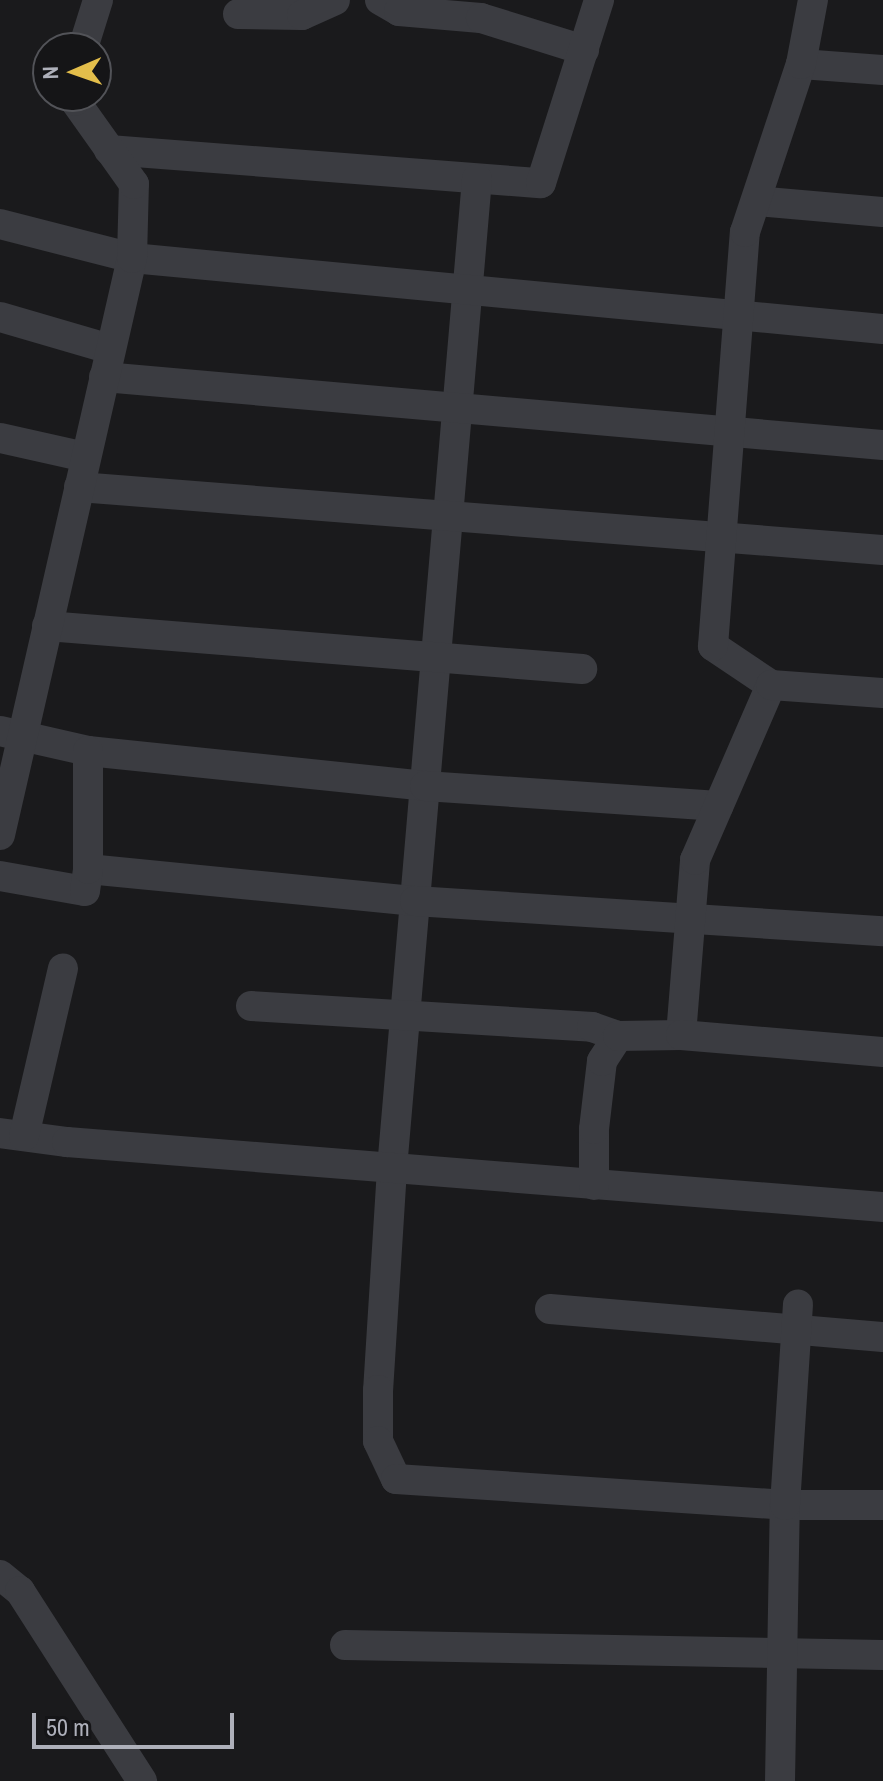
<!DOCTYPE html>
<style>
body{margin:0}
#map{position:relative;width:883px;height:1781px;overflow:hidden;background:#1a1a1c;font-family:"Archivo Narrow",sans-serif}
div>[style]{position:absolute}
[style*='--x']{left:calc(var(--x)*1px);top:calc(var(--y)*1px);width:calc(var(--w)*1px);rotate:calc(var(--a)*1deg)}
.minor>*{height:30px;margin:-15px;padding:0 15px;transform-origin:15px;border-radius:15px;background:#3b3c41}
span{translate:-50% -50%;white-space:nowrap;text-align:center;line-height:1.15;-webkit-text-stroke:6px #151517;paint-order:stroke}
.north{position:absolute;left:32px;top:32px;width:80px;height:80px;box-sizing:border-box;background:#151517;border:2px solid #525358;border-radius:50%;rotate:268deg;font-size:22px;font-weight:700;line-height:32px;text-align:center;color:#aeb0ba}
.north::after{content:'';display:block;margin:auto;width:28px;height:36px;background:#e3be4b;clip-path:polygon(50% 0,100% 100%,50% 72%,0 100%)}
.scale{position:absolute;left:32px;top:1713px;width:202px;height:36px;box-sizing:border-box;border:4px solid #aeb0ba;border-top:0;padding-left:10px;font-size:24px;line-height:28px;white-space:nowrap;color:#aeb0ba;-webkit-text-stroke:6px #151517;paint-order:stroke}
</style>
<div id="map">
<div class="minor">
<i style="--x:380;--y:0;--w:22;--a:30"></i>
<i style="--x:399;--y:11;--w:82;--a:4.9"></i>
<i style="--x:481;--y:18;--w:108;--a:17.3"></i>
<i style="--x:238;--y:14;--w:64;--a:0.9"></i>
<i style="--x:302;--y:15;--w:36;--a:-24"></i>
<i style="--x:83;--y:48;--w:50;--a:-72.6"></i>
<i style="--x:801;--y:64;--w:82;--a:4.2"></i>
<i style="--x:109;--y:150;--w:433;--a:4.4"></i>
<i style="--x:541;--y:183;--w:192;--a:-72.4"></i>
<i style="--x:477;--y:179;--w:994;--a:94.91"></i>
<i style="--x:392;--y:1169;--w:221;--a:93.6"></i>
<i style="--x:378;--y:1390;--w:51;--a:90"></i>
<i style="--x:378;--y:1441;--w:42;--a:64.7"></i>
<i style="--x:396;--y:1479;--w:390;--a:3.8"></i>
<i style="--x:785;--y:1505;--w:98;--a:0"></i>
<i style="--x:756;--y:201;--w:127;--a:5"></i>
<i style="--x:0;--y:224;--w:136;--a:14.4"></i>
<i style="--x:132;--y:258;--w:754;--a:5.4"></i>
<i style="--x:0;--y:317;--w:115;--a:16.2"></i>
<i style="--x:104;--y:377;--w:782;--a:4.99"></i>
<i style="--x:0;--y:438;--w:88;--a:12.5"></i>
<i style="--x:79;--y:487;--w:806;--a:4.48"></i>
<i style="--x:47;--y:626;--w:537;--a:4.6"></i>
<i style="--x:771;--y:685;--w:70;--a:-146.1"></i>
<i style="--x:713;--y:646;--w:415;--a:-85.6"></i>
<i style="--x:745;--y:232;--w:177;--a:-71.6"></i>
<i style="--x:801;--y:64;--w:65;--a:-79.4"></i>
<i style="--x:0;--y:731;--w:90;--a:12.8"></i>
<i style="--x:88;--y:751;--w:339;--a:5.9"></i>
<i style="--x:425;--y:786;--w:294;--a:3.9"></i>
<i style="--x:0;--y:835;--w:592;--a:-77.11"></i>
<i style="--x:132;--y:258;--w:74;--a:-88.5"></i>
<i style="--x:134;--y:184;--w:102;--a:-125.4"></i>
<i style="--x:75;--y:101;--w:5;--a:-90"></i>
<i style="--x:88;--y:869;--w:329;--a:5.6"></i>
<i style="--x:415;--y:901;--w:469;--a:3.7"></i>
<i style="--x:0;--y:876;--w:86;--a:10"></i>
<i style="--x:85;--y:891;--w:22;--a:-82"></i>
<i style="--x:88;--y:869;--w:118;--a:-90"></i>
<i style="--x:251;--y:1006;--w:342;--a:3.5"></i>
<i style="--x:592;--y:1027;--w:28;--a:19"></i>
<i style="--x:681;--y:1035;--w:176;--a:-85.4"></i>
<i style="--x:695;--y:860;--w:191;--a:-66.5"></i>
<i style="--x:771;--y:685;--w:112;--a:4.1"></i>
<i style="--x:0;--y:1133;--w:68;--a:7.7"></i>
<i style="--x:67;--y:1142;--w:819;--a:4.55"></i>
<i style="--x:24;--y:1136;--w:172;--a:-76.9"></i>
<i style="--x:594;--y:1185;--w:56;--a:-90"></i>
<i style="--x:594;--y:1129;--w:68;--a:-83.3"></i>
<i style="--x:602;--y:1061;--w:30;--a:-57"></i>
<i style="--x:618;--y:1036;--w:63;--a:-0.9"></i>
<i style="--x:681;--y:1035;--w:203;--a:4.8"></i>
<i style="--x:550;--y:1309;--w:334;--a:4.8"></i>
<i style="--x:0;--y:1575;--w:26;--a:39"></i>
<i style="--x:20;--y:1591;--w:226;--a:57.3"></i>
<i style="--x:345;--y:1645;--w:538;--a:1.06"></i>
<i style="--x:780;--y:1781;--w:276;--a:-89"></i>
<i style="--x:785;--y:1505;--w:201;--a:-86.3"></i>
</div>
<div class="north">N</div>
<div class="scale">50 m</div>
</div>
